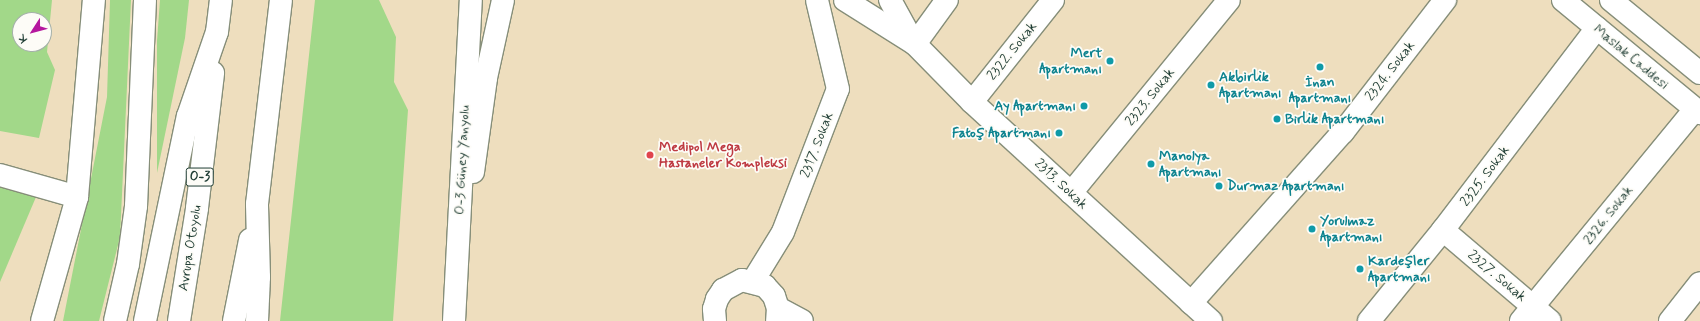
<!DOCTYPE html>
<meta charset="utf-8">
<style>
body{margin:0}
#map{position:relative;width:1700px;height:321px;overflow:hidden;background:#eedebe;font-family:Mynerve,sans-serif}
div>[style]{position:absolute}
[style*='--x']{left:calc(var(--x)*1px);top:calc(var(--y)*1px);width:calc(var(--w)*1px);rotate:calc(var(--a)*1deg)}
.green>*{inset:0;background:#a2d889}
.roads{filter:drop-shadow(1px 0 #868e79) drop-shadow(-1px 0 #868e79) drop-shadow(0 1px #868e79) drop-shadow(0 -1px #868e79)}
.minor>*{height:22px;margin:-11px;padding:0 11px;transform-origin:11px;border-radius:11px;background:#fff}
.major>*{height:22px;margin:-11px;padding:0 11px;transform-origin:11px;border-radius:11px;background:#fff}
.highway>*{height:22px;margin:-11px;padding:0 11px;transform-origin:11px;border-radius:11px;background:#fff}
.dots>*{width:11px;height:11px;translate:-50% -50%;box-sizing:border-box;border:2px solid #fdfcf7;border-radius:50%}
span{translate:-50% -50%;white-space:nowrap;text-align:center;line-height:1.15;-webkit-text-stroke:3.5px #fdfcf7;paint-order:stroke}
.shield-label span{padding:1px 3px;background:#fdfcf7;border:1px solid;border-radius:3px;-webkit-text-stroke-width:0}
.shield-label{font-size:13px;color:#1f3d34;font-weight:700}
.street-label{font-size:14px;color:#1f3d34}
.culture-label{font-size:14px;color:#0d838f;font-weight:700}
.right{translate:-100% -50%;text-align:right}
.left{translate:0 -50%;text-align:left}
.health-label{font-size:14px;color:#be3a42;font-weight:700}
.north{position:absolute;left:12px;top:12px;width:40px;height:40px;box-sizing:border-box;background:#fdfcf7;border:1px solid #a4b0a9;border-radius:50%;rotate:234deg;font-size:11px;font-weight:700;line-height:16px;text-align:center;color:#1f3d34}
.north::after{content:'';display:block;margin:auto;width:14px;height:18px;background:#b5179e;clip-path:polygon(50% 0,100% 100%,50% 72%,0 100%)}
</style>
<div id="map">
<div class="green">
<i style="clip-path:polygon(evenodd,0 0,52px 0,47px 52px,55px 70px,39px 138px,0 131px,0 0,20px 20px,44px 20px,44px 44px,20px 44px,20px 20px)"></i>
<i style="clip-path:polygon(110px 0,131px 0,120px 237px,99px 321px,63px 321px,107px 97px)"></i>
<i style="clip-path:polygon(160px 0,189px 0,185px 38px,157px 173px,157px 41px)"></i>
<i style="clip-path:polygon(315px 0,379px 0,396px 37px,394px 82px,408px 110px,393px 321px,280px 321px)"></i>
<i style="clip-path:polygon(0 187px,36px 197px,0 282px)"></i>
</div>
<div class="roads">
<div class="minor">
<i style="--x:845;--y:0;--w:83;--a:32.2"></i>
<i style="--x:915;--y:44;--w:81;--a:45.5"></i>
<i style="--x:972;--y:102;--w:324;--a:42.5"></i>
<i style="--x:890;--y:0;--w:48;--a:61.3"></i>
<i style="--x:915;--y:44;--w:54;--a:-54"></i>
<i style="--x:972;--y:102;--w:130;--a:-51.5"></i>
<i style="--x:0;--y:175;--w:80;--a:15.9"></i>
<i style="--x:1071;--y:193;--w:249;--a:-50.7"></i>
<i style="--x:1443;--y:230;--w:140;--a:40.4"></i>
<i style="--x:753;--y:281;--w:57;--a:-58.5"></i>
<i style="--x:783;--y:232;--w:153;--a:-69"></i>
<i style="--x:838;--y:89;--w:91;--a:-103.3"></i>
<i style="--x:1191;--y:303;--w:229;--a:-48.4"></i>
<i style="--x:1343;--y:132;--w:167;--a:-52.3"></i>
<i style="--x:778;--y:308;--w:27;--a:28"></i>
<i style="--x:715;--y:321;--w:12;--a:-95"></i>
<i style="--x:714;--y:309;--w:10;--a:-73"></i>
<i style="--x:717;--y:299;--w:11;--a:-56"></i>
<i style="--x:723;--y:290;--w:21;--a:-28"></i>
<i style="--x:742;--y:280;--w:24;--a:15"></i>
<i style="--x:765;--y:286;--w:13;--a:48"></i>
<i style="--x:774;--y:296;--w:13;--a:72"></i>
<i style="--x:778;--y:308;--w:13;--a:94"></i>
<i style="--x:1369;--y:321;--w:117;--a:-50.9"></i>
<i style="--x:1443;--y:230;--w:254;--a:-52.7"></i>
<i style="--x:1521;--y:321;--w:274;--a:-50.6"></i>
<i style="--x:1670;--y:321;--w:48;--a:-51.7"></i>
</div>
<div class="major">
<i style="--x:1563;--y:0;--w:178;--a:39.5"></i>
<i style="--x:1611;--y:0;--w:115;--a:39.4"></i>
<i style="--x:473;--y:172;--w:95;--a:-82.1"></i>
<i style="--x:486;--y:78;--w:80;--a:-77.7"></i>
<i style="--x:42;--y:321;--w:129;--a:-74.2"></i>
<i style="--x:77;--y:197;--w:198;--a:-85.1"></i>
<i style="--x:454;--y:321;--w:321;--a:-87"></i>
</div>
<div class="highway">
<i style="--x:115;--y:321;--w:58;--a:-77.2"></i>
<i style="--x:128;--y:264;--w:59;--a:-82.1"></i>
<i style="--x:136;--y:206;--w:206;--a:-87.5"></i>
<i style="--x:145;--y:321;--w:209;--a:-78.2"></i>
<i style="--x:188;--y:116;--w:89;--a:-71"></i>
<i style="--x:217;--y:32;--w:32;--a:-83"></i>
<i style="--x:179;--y:321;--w:114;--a:-80.9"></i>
<i style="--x:197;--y:208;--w:136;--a:-83.2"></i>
<i style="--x:234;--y:321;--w:83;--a:-78.8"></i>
<i style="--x:257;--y:321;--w:44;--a:-87.4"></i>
<i style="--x:259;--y:277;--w:73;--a:-91.6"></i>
<i style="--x:257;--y:204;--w:205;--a:-83.3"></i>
</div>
</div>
<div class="dots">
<i style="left:1110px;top:61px;background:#0f9aa8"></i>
<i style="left:1320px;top:67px;background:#0f9aa8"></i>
<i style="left:1211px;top:85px;background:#0f9aa8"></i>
<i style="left:1084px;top:106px;background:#0f9aa8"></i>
<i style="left:1277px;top:119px;background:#0f9aa8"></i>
<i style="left:1059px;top:133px;background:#0f9aa8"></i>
<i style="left:650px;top:155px;background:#e0444e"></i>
<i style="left:1151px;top:164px;background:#0f9aa8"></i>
<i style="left:1219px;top:186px;background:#0f9aa8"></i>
<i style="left:1312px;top:229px;background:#0f9aa8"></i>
<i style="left:1360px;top:269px;background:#0f9aa8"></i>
</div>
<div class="shield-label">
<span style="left:200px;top:177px">O-3</span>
</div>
<div class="street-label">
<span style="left:1012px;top:51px;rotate:-51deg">2322. Sokak</span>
<span style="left:1631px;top:57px;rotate:40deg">Maslak Caddesi</span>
<span style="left:1390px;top:71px;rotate:-52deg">2324. Sokak</span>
<span style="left:1150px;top:97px;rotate:-51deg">2323. Sokak</span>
<span style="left:817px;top:145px;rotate:-69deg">2317. Sokak</span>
<span style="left:462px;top:160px;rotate:-87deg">O-3 Güney Yanyolu</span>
<span style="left:1485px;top:176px;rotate:-53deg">2325. Sokak</span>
<span style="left:1061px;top:184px;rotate:43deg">2313. Sokak</span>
<span style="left:1608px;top:215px;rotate:-51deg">2326. Sokak</span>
<span style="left:190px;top:248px;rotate:-81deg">Avrupa Otoyolu</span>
<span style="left:1497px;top:276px;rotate:40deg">2327. Sokak</span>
</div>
<div class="culture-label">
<span class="right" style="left:1102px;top:61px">Mert<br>Apartmanı</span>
<span class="left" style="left:1219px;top:85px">Akbirlik<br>Apartmanı</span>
<span style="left:1320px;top:90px">İnan<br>Apartmanı</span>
<span class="right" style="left:1076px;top:106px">Ay Apartmanı</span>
<span class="left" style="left:1285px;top:119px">Birlik Apartmanı</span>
<span class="right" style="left:1051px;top:133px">Fatoş Apartmanı</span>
<span class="left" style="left:1159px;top:164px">Manolya<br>Apartmanı</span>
<span class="left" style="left:1227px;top:186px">Durmaz Apartmanı</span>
<span class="left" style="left:1320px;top:229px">Yorulmaz<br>Apartmanı</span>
<span class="left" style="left:1368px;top:269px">Kardeşler<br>Apartmanı</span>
</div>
<div class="health-label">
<span class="left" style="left:659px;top:155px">Medipol Mega<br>Hastaneler Kompleksi</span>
</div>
<div class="north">K</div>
</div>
